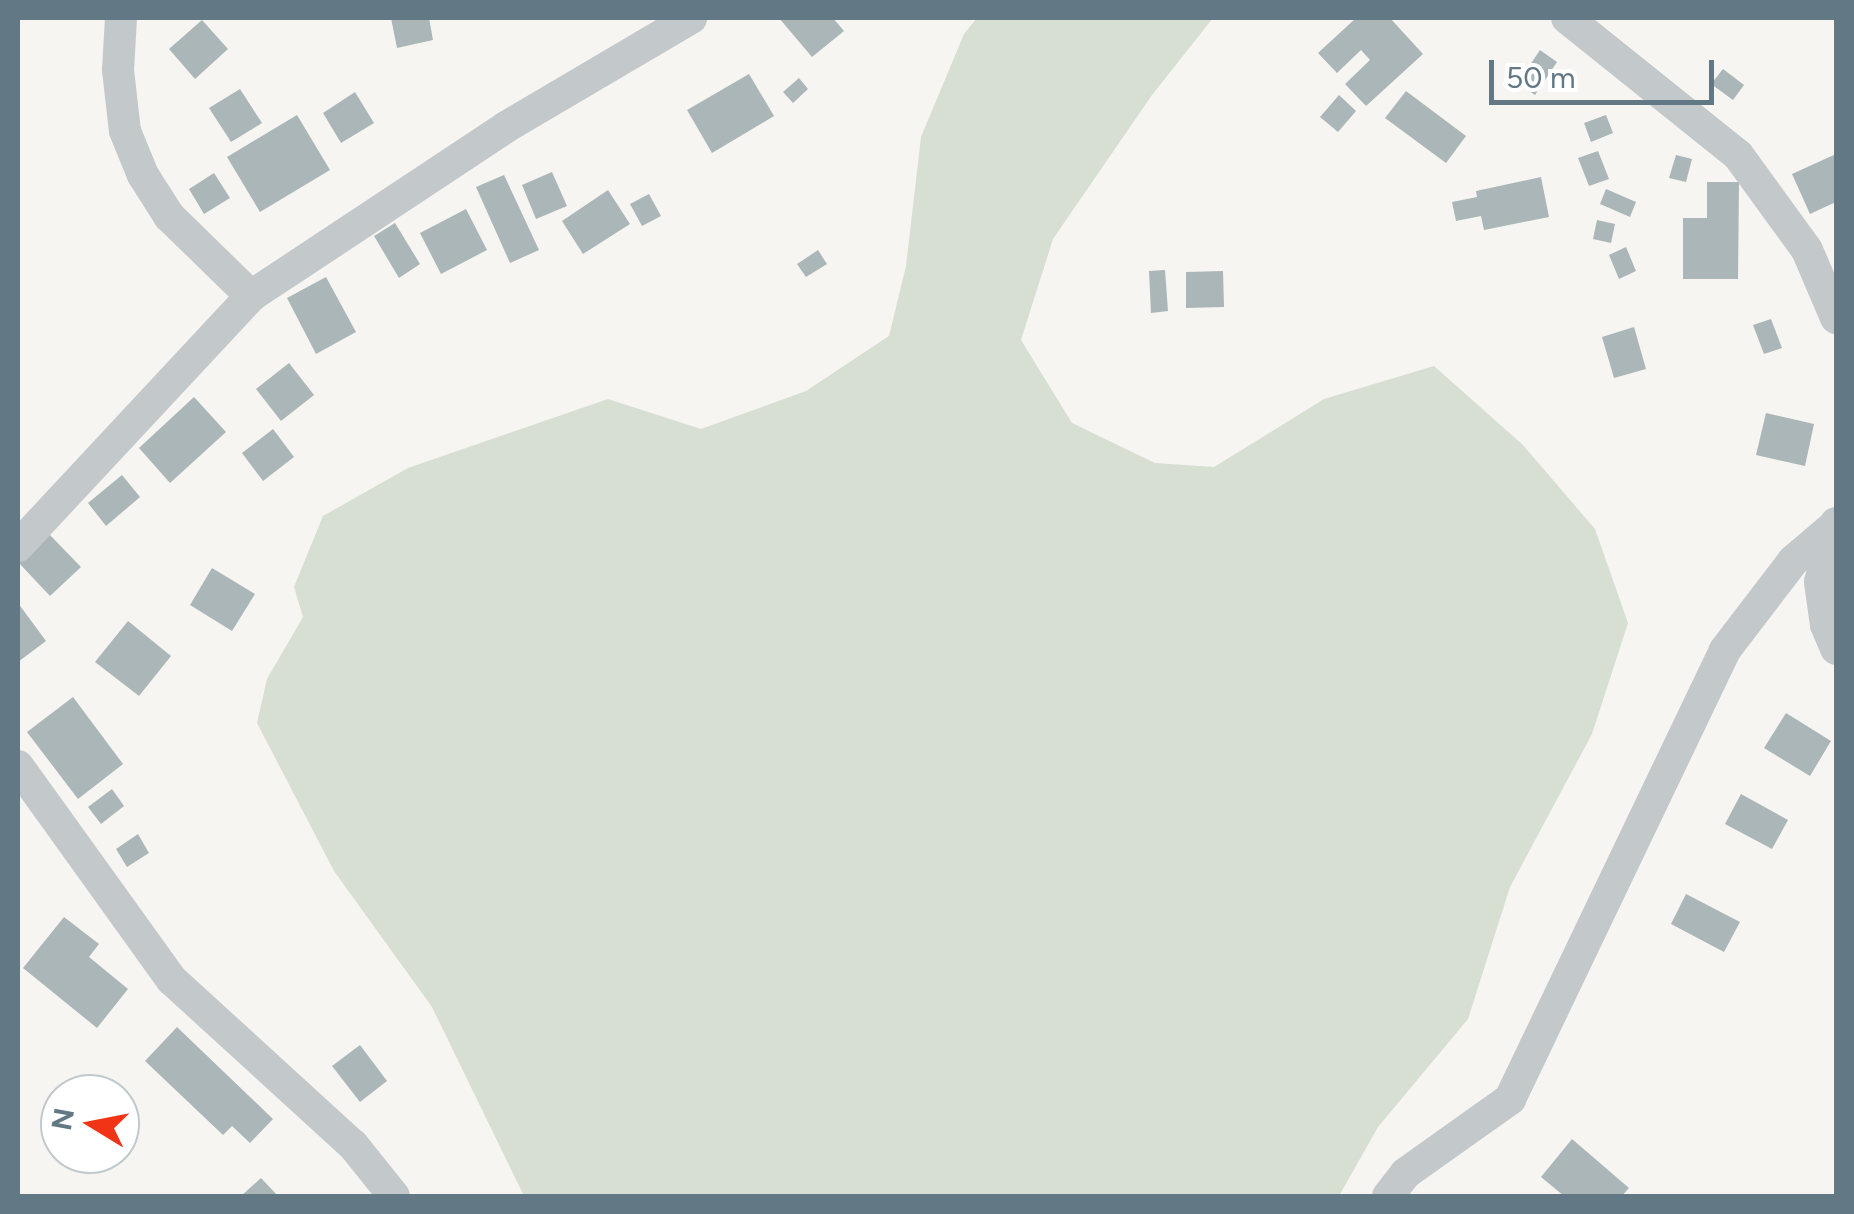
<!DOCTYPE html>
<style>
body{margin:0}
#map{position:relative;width:1854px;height:1214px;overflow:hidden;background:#f6f5f1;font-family:Figtree,sans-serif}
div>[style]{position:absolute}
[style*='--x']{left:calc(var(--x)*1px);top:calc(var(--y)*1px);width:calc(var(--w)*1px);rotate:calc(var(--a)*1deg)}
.green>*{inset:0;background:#d7ded2}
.building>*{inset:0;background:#abb6b9}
.minor>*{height:32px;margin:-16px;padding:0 16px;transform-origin:16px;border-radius:16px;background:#c3c8ca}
span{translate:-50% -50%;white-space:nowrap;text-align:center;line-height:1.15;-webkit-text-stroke:10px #fff;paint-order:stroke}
.frame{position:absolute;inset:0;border:20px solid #627985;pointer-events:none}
.north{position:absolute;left:40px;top:1074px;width:100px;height:100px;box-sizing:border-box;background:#fff;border:2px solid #c0c9ce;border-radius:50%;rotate:280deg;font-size:28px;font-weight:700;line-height:40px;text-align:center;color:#627985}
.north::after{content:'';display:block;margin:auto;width:35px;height:45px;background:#f13416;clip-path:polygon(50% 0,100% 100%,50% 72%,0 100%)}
.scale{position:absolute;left:1489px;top:60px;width:225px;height:45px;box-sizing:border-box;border:5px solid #627985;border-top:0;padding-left:12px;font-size:30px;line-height:35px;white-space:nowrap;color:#627985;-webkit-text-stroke:8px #fff;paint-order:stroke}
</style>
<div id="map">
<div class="green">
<i style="clip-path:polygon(977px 18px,1213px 18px,1152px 95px,1053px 239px,1021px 340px,1072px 423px,1155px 463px,1214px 467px,1324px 399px,1434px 366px,1523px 445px,1595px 529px,1628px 623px,1592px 734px,1510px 887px,1468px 1019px,1378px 1127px,1339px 1196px,524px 1196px,432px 1007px,334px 871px,257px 723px,267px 679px,303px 617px,294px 587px,323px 516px,408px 468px,608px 399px,701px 429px,806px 391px,889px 336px,906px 266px,921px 137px,964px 34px)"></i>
</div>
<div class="building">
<i style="clip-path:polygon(391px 18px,429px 18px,433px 40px,397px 48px)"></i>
<i style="clip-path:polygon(779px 18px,833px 18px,844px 31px,812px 57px)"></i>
<i style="clip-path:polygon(1356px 18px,1390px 18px,1423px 54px,1366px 106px,1345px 84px,1370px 60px,1361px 50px,1337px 73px,1318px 53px)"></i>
<i style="clip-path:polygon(202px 20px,228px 49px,195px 79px,169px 49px)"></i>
<i style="clip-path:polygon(1540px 50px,1557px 62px,1535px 95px,1518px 83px)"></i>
<i style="clip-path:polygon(1723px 69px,1744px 85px,1733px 100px,1711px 84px)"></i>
<i style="clip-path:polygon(749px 74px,774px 116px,712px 153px,687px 110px)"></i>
<i style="clip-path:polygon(799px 78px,808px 89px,793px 103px,783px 92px)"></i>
<i style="clip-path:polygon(240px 89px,262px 123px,231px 142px,209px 108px)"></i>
<i style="clip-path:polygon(1406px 91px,1466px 136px,1446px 163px,1385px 118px)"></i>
<i style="clip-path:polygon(355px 92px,374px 123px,341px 143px,323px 113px)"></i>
<i style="clip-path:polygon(1339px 95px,1356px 111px,1338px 132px,1320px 117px)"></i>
<i style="clip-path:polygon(297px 115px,330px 170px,260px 212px,227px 157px)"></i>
<i style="clip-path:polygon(1606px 115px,1613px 133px,1591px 142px,1584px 123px)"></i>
<i style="clip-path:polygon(1598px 151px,1609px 179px,1589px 186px,1578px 158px)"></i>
<i style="clip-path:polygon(1836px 154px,1836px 202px,1810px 214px,1792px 174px)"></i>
<i style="clip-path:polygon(1676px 155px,1692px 159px,1686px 182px,1669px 178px)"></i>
<i style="clip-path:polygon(552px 172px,567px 206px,536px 219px,522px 185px)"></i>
<i style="clip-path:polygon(214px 173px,230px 198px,204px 214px,189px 189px)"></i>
<i style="clip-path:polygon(504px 175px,539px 250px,510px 263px,476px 187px)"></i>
<i style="clip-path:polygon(1541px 177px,1549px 217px,1484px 230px,1481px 216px,1456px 221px,1452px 202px,1477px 197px,1476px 191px)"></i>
<i style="clip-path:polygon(1707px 182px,1739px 182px,1738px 279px,1683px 279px,1683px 218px,1707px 218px)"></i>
<i style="clip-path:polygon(1606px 189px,1636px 202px,1630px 217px,1600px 204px)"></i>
<i style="clip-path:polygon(608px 190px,630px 224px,583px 254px,562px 221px)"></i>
<i style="clip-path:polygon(649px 194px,661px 216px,642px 226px,630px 204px)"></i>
<i style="clip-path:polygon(466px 209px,487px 250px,441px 274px,420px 233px)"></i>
<i style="clip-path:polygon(1597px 220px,1615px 224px,1611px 243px,1593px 239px)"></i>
<i style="clip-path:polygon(395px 223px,420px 264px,399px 278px,374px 236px)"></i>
<i style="clip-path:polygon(1626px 247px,1636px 271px,1619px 279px,1609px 255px)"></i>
<i style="clip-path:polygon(818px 250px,827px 264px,806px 277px,797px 264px)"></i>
<i style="clip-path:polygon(1165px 270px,1168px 311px,1151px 313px,1149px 271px)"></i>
<i style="clip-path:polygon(1223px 271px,1224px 307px,1186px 308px,1186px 272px)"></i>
<i style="clip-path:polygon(326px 277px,356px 332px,316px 354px,287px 298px)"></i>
<i style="clip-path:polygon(1771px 319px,1782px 348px,1764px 354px,1753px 325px)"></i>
<i style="clip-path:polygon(1634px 327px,1646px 369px,1614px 378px,1602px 337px)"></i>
<i style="clip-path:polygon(289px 363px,314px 395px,281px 421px,256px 389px)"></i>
<i style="clip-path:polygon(194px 397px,226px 432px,170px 483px,139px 448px)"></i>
<i style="clip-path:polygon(1766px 413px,1814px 424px,1805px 466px,1756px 455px)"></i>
<i style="clip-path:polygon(273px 429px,294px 457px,263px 481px,242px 453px)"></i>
<i style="clip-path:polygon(122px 475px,140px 497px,106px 526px,88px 503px)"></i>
<i style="clip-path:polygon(48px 533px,81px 567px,50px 596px,18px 562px)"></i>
<i style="clip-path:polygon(212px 568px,255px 594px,232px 631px,190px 605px)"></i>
<i style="clip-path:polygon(18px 603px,46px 641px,18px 662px)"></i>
<i style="clip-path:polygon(128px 621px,171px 656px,139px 696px,95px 662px)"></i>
<i style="clip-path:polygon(73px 697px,123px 764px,78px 799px,27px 732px)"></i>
<i style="clip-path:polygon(1786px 713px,1831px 741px,1810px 776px,1764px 748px)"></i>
<i style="clip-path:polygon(112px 789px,124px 806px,101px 824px,88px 807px)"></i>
<i style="clip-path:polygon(1741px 794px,1788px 820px,1772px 849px,1725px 824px)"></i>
<i style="clip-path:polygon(138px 834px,149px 853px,127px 867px,116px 849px)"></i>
<i style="clip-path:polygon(1686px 894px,1740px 922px,1724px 952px,1671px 924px)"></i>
<i style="clip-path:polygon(64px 917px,99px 944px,89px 957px,128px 989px,97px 1028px,23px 968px)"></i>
<i style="clip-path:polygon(177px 1027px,273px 1119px,250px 1143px,232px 1126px,223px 1135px,145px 1061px)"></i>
<i style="clip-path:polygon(360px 1045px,387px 1081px,360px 1102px,332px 1066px)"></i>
<i style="clip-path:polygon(1572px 1139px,1629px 1188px,1622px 1196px,1564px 1196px,1541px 1177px)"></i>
<i style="clip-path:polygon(261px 1178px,278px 1196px,241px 1196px)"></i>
</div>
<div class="minor">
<i style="--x:121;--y:18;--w:52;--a:93.3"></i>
<i style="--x:118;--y:70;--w:61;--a:83.5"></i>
<i style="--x:125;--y:131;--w:48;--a:67.8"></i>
<i style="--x:143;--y:175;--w:49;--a:57.6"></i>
<i style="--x:169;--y:216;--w:115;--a:44.3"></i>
<i style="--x:1567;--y:18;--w:219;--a:38.7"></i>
<i style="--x:1738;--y:155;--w:117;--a:54"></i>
<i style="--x:1807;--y:250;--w:74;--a:66.9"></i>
<i style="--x:1836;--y:523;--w:61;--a:105.2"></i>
<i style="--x:1820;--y:582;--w:43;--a:82.1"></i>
<i style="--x:1826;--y:625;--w:26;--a:67"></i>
<i style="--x:18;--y:546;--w:342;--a:-47"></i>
<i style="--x:251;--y:296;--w:306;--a:-33.5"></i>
<i style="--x:506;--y:127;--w:215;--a:-30.5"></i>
<i style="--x:18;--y:766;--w:264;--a:54.3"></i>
<i style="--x:172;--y:980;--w:245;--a:42.4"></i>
<i style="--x:353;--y:1145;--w:65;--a:51.2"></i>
<i style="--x:1388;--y:1196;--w:29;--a:-52"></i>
<i style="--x:1406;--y:1173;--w:128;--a:-35.4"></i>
<i style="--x:1510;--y:1099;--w:498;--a:-64.4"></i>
<i style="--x:1725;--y:650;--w:112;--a:-52.6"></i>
<i style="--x:1793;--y:561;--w:54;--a:-40.5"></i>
</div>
<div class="frame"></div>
<div class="north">N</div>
<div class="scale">50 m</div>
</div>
